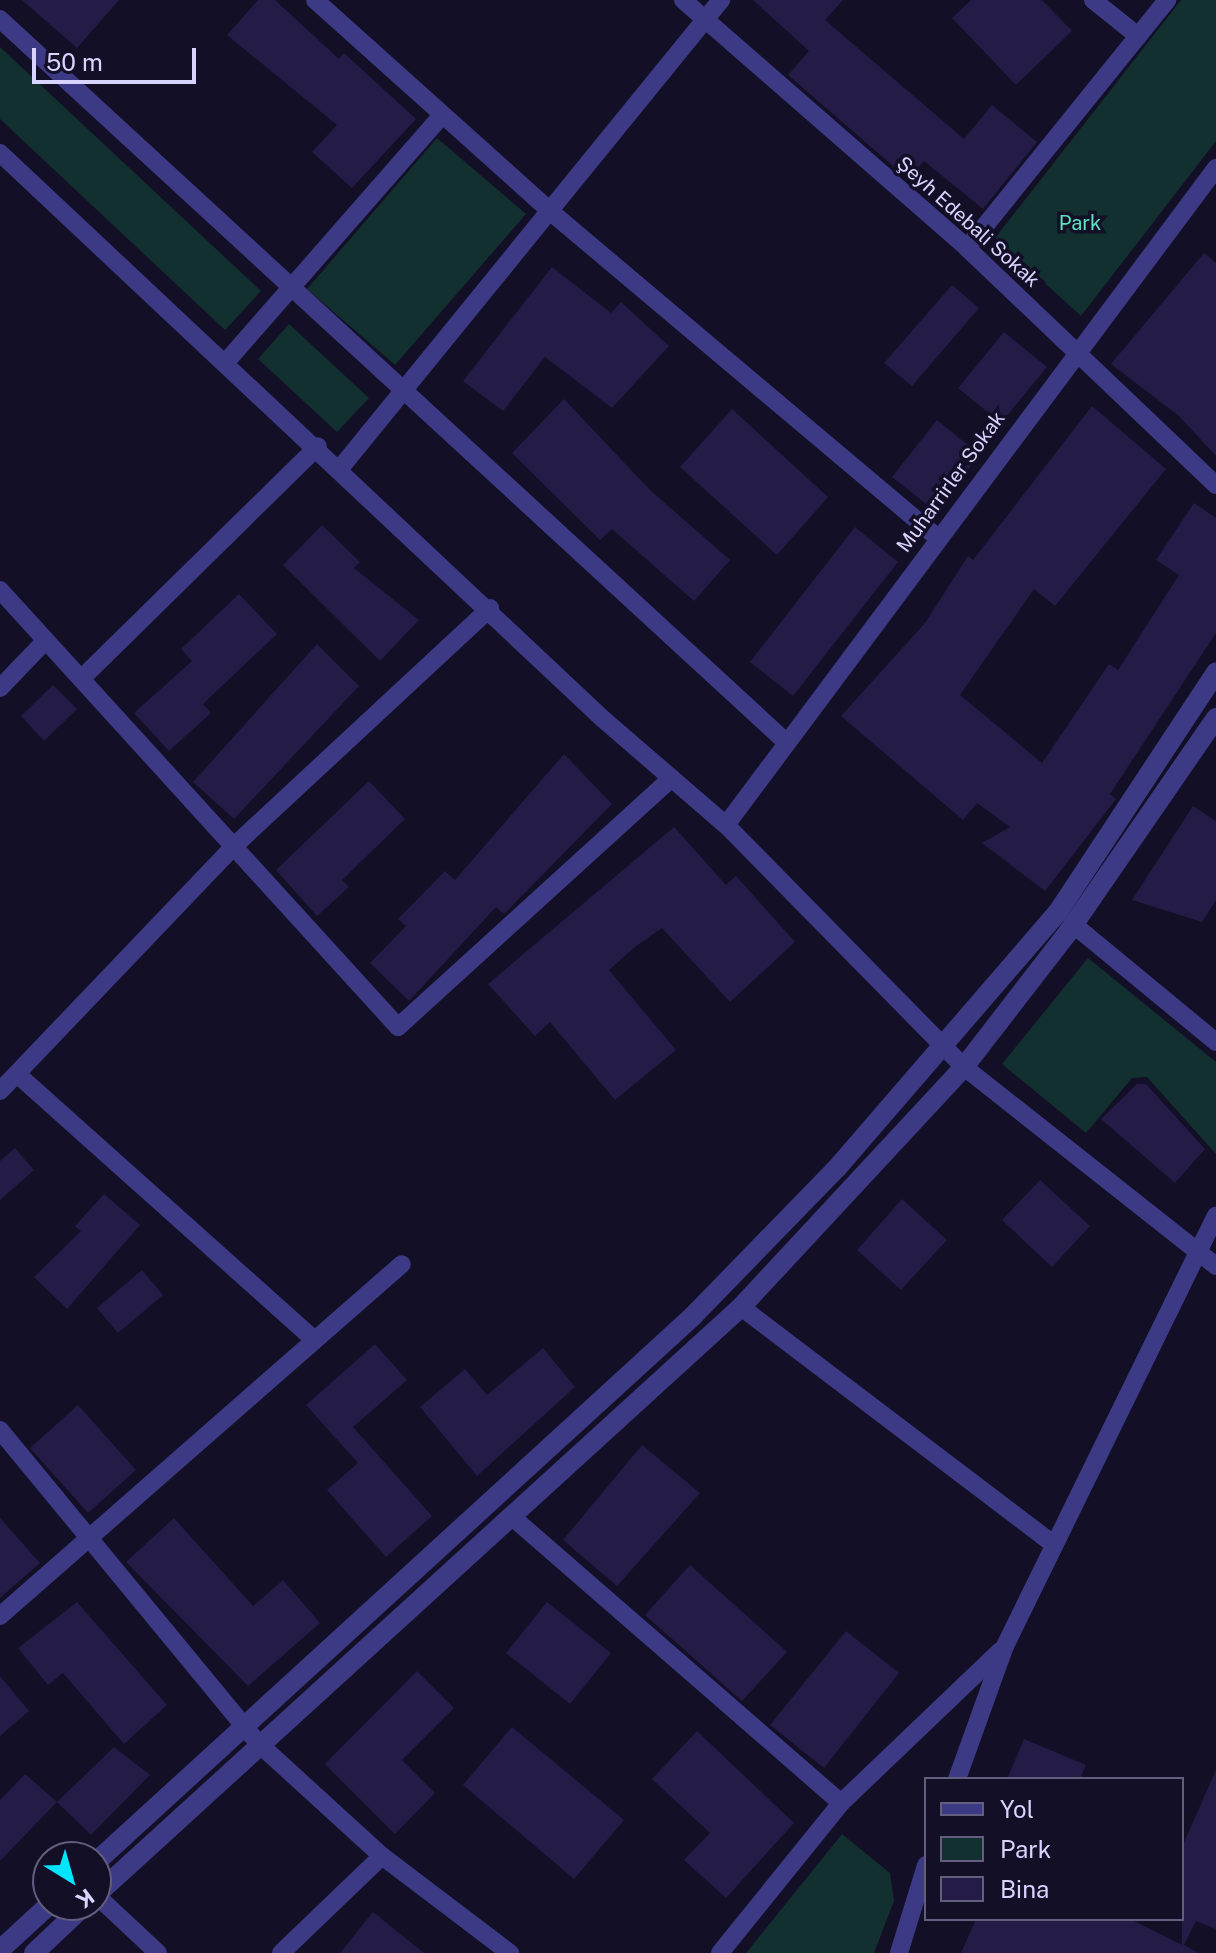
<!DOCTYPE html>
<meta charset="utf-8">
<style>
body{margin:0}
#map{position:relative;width:1216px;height:1953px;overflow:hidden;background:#130f26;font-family:"Public Sans",sans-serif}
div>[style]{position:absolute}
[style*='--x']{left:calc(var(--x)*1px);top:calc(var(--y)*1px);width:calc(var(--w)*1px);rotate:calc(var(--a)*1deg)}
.green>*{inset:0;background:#12302f}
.building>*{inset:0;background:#241b47}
.minor>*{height:18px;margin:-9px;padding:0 9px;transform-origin:9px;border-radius:9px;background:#3d3a85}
.tertiary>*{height:20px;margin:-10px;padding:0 10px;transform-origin:10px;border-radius:10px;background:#3d3a85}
span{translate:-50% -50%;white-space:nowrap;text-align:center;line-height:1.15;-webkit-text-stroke:7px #130f26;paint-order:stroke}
.street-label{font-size:20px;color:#d9d4ff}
.park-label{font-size:20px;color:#5fe0c0}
.legend{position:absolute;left:924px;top:1777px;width:260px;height:144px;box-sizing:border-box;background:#130f26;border:2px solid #625e7d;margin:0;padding:10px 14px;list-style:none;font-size:24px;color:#d9d4ff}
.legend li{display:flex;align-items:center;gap:16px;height:40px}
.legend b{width:40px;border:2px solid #625e7d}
.north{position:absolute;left:32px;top:1841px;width:80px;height:80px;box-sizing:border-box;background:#130f26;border:2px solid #625e7d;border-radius:50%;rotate:143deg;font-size:22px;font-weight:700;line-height:32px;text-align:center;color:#d9d4ff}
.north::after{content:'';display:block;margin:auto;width:28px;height:36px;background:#00e5ff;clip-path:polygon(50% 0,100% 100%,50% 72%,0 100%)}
.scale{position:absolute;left:32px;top:48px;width:164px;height:36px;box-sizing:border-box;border:4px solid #d9d4ff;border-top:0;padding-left:10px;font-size:24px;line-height:28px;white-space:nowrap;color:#d9d4ff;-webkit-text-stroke:6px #130f26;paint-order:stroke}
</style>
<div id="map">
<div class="green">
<i style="clip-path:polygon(1181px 0,1216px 0,1216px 141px,1081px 316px,995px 238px)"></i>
<i style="clip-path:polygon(0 47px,261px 291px,225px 330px,0 119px)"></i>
<i style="clip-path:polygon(437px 138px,526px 214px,395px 365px,307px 289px)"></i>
<i style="clip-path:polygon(289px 324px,369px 398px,337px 432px,258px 359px)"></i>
<i style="clip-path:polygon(1088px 958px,1216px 1062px,1216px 1154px,1147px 1077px,1132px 1078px,1086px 1133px,1002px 1064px)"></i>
<i style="clip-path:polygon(842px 1834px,890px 1873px,894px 1901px,874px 1953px,746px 1953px)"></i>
</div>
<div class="building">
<i style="clip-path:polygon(22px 0,119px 0,77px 48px)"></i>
<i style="clip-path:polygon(258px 0,275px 0,339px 59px,344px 53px,416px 119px,352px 188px,312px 152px,337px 125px,227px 35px)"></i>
<i style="clip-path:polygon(753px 0,843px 0,825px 20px,964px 139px,992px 105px,1037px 142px,983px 209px,924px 161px,908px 179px,788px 75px,809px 51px)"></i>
<i style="clip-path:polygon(971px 0,1042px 0,1072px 31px,1016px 85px,952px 18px)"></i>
<i style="clip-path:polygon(1204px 253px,1216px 263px,1216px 456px,1179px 416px,1111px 364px)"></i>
<i style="clip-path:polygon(552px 267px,611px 313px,621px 302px,669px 346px,612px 408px,545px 357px,503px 411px,463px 381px)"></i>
<i style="clip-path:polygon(952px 285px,979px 308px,912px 386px,884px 363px)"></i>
<i style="clip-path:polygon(1004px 332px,1047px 367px,1001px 423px,958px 388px)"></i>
<i style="clip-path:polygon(564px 399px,650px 490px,730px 560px,694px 601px,612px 529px,600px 540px,512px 453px)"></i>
<i style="clip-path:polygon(1092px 406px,1166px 469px,1055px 606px,1034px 589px,960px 695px,1042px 763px,1109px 664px,1118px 670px,1179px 575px,1156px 560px,1194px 503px,1216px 518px,1216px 633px,1110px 794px,1116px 799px,1045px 891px,982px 843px,1010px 827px,977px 803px,963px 820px,841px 716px,925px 623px,968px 556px,973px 560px)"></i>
<i style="clip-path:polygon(732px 409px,828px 497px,777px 555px,680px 467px)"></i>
<i style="clip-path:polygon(937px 420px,980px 455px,935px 511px,892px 477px)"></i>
<i style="clip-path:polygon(322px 525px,360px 562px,354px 568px,419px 620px,380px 661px,283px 565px)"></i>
<i style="clip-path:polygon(855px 527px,898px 562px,793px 696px,750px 662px)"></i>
<i style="clip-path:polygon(239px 594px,277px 634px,203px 704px,211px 713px,169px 751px,134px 713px,192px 661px,181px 649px)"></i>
<i style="clip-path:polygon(317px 644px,359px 686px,234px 819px,193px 782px)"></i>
<i style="clip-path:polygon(53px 685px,77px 709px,44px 741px,21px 716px)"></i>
<i style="clip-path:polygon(564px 754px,612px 804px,504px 914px,496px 907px,409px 1001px,370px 963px,406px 926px,398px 919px,445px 871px,455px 880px)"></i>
<i style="clip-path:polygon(369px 781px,405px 819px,342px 880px,349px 887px,317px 916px,276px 870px)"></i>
<i style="clip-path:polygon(1193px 806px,1216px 821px,1216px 900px,1202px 922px,1132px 900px)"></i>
<i style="clip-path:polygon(674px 827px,726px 885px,736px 876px,795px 942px,730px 1002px,662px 928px,636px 946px,609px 970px,676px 1050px,615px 1100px,550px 1022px,535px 1036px,488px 984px)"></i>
<i style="clip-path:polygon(1137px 1084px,1146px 1084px,1205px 1149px,1175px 1183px,1101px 1119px)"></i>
<i style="clip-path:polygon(15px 1148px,34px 1170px,0 1200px,0 1161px)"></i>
<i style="clip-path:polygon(1040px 1180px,1090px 1226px,1052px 1267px,1002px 1220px)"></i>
<i style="clip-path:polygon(104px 1194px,140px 1225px,67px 1309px,34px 1277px,81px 1231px,75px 1226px)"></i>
<i style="clip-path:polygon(902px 1199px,947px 1240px,901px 1290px,857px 1250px)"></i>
<i style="clip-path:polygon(142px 1270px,163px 1295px,118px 1333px,97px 1308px)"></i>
<i style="clip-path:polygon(375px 1344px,407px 1380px,353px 1427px,432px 1516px,386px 1557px,327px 1490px,358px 1463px,306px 1405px)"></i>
<i style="clip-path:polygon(543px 1348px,575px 1387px,477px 1476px,420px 1407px,465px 1369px,487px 1395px)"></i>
<i style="clip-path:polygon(78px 1405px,136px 1470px,88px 1513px,30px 1448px)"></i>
<i style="clip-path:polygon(642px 1445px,700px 1493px,617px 1586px,563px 1540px)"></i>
<i style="clip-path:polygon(0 1518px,40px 1563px,0 1598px)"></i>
<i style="clip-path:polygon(174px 1518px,253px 1606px,283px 1580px,320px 1623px,248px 1686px,126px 1562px)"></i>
<i style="clip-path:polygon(690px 1565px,787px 1652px,742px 1701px,645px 1615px)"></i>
<i style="clip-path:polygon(77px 1602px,167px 1705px,124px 1744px,63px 1673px,48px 1685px,18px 1648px)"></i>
<i style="clip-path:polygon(547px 1602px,611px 1653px,570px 1704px,506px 1653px)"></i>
<i style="clip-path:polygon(846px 1631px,899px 1673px,824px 1768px,770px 1725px)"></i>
<i style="clip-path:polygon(417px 1671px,454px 1708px,402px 1760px,435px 1793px,395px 1834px,325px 1764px)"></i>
<i style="clip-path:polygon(0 1676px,29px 1711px,0 1736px)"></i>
<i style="clip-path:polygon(512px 1727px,624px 1820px,574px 1879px,463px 1785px)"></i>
<i style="clip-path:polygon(697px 1731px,794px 1823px,726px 1898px,684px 1860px,710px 1833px,652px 1779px)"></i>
<i style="clip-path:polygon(1024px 1739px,1086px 1765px,1080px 1779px,1007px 1779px)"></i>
<i style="clip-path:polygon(114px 1747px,150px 1775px,91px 1835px,57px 1802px)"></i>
<i style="clip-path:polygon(1216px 1770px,1216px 1929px,1196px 1921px,1184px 1945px,1199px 1953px,961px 1953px,976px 1919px,1130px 1919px,1182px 1945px,1182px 1847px)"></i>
<i style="clip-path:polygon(25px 1774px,57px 1802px,0 1861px,0 1800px)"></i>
<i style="clip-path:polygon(373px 1912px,424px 1953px,340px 1953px)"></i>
</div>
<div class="minor">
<i style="--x:315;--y:0;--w:317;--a:41.9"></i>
<i style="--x:551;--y:212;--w:506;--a:40.11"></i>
<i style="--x:683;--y:0;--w:377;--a:41.1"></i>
<i style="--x:967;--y:248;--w:344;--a:43.6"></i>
<i style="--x:1093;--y:0;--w:58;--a:38.7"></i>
<i style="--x:0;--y:19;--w:1068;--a:42.61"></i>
<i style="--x:0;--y:153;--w:827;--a:43.19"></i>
<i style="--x:603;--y:719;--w:162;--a:40.8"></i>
<i style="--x:726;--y:825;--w:339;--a:45.5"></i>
<i style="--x:964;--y:1067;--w:321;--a:38.3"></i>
<i style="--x:967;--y:248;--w:319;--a:-51.1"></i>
<i style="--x:226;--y:362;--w:327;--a:-48.8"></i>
<i style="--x:342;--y:466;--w:601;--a:-50.88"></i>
<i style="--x:0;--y:590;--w:591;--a:47.67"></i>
<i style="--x:398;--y:1027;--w:370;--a:-42.3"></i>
<i style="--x:81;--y:679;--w:332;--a:-44.5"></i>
<i style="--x:0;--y:688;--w:66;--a:-46.2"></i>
<i style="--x:726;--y:825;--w:820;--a:-53.28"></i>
<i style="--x:1074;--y:925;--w:184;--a:39.5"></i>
<i style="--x:17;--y:1074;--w:399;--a:41.8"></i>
<i style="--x:0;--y:1091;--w:337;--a:-46.3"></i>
<i style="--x:233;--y:847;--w:351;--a:-42.9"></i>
<i style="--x:741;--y:1307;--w:392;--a:37.2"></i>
<i style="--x:0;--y:1430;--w:404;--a:50.5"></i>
<i style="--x:257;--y:1742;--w:169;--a:42.4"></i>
<i style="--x:382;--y:1856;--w:161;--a:37.2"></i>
<i style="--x:511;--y:1516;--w:437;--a:41"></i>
<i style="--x:0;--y:1616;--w:534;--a:-41.21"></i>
<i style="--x:957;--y:1779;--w:141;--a:-70.2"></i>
<i style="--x:1005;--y:1646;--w:479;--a:-63.9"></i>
<i style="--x:96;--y:1895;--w:85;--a:43.1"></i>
<i style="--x:281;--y:1953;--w:140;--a:-43.8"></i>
<i style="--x:720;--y:1953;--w:193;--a:-51.1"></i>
<i style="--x:841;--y:1803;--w:220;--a:-43.7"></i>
<i style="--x:899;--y:1953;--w:92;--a:-72.9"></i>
</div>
<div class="tertiary">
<i style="--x:96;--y:1862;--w:808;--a:-42.44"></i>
<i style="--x:692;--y:1317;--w:208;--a:-45.8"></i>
<i style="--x:837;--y:1168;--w:338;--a:-49.2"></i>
<i style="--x:1058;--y:912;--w:287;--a:-56.6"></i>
<i style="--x:96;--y:1895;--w:873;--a:-42.35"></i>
<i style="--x:741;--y:1307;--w:328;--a:-47.1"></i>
<i style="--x:964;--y:1067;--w:172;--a:-52.3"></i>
<i style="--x:1069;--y:931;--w:259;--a:-55.4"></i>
<i style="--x:0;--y:1950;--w:67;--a:-42.6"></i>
<i style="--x:34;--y:1953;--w:70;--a:-43.3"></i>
</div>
<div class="street-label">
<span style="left:968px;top:222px;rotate:42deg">Şeyh Edebali Sokak</span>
<span style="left:951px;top:482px;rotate:-54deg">Muharrirler Sokak</span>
</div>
<div class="park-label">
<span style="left:1080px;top:223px">Park</span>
</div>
<ul class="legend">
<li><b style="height:10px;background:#3d3a85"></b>Yol</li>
<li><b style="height:22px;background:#12302f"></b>Park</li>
<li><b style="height:22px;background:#241b47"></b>Bina</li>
</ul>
<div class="north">K</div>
<div class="scale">50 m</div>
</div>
